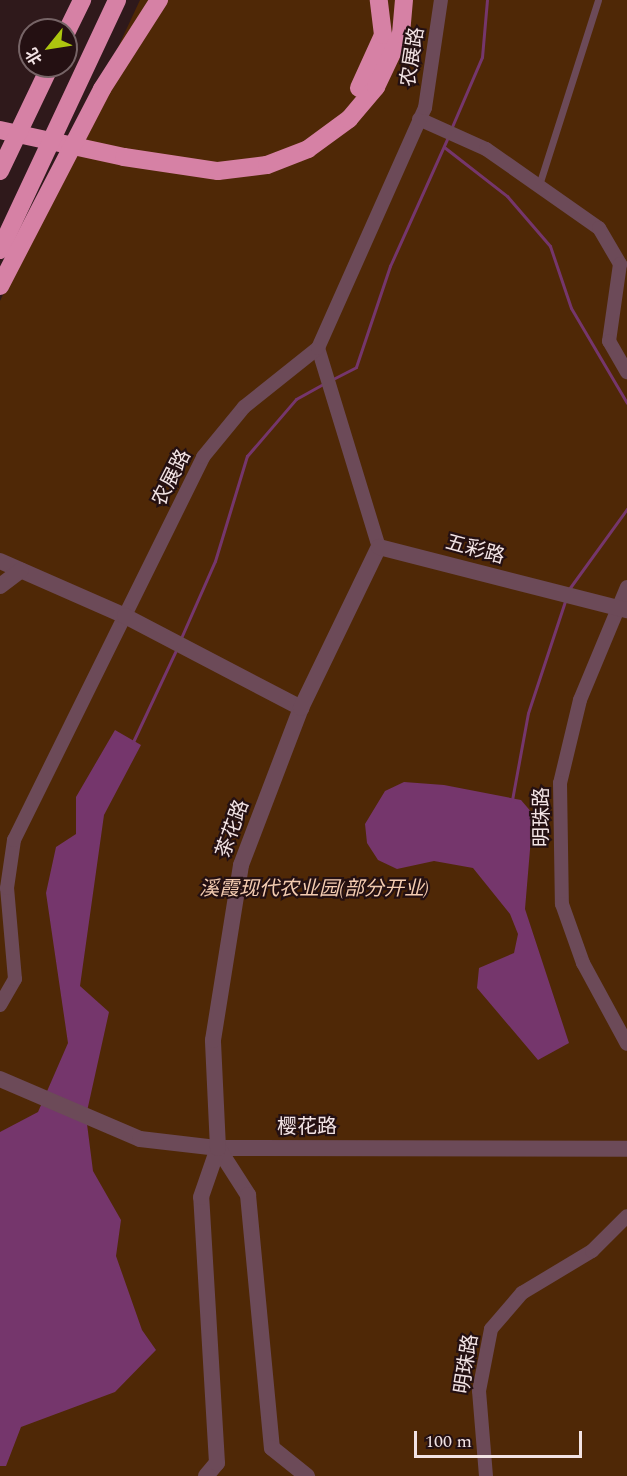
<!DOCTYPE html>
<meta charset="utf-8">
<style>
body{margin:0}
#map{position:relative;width:627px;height:1476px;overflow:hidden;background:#2f191b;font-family:Spectral,"Noto Sans SC",serif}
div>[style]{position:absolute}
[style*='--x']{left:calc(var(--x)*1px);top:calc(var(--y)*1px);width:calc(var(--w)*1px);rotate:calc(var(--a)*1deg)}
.green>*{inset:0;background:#4f2806}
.water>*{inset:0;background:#75366c}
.stream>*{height:3px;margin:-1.5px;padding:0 1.5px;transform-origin:1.5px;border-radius:1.5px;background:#75366c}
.service>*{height:7px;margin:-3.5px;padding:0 3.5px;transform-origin:3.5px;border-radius:3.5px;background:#6c4a58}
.minor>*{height:14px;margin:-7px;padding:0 7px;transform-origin:7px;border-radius:7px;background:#6c4a58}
.tertiary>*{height:16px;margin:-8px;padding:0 8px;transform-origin:8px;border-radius:8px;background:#6c4a58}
.motorway>*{height:18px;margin:-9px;padding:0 9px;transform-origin:9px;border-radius:9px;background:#d681a5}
span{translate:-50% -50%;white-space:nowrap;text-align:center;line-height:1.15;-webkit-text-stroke:4.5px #241012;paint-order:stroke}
.street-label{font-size:20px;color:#f2e3e4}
.park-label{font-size:20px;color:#f4ccb1;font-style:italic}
.north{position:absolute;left:18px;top:18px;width:60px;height:60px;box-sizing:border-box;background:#241012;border:2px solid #766466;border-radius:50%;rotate:240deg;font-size:16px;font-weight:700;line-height:24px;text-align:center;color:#f2e3e4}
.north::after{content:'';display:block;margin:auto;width:21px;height:27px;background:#adc60f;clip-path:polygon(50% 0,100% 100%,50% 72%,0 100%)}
.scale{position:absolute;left:414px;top:1431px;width:168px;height:27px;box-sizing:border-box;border:3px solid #f2e3e4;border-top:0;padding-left:8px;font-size:18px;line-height:21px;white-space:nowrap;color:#f2e3e4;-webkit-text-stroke:4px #241012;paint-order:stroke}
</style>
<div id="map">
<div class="green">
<i style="clip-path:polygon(140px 0,627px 0,627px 1476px,0 1476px,0 301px)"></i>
</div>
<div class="water">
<i style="clip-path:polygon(115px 730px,141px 745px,104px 815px,80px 986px,109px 1012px,86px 1116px,93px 1171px,121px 1220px,116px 1256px,142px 1330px,156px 1350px,115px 1392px,21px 1427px,6px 1466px,0 1466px,0 1132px,38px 1112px,68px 1043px,46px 893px,56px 847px,76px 834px,76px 797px)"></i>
<i style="clip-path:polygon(404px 782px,444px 785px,521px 800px,533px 814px,525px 909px,569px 1043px,538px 1060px,477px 988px,479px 968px,514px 953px,518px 934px,510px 914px,473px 868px,434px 861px,397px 869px,378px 860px,367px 843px,365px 824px,385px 791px)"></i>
</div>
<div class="stream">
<i style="--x:451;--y:129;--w:78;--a:-66.7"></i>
<i style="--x:482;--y:57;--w:57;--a:-85"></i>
<i style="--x:444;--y:147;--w:80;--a:37.9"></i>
<i style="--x:507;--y:196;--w:66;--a:49.3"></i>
<i style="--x:550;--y:246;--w:65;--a:71.3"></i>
<i style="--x:571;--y:308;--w:110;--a:59.5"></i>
<i style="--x:331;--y:380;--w:28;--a:-27"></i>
<i style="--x:356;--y:367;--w:107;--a:-71.4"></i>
<i style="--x:390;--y:266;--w:144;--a:-65.8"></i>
<i style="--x:569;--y:589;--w:99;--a:-54.1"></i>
<i style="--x:181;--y:638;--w:84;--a:-66.2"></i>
<i style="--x:215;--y:561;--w:110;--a:-73.1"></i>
<i style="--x:247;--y:456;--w:75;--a:-49.3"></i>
<i style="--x:296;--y:399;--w:33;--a:-29"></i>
<i style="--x:132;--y:744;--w:104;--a:-64.9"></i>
<i style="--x:512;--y:800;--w:88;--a:-79.6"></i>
<i style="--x:528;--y:713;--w:118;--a:-71.7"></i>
</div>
<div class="service">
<i style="--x:539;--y:185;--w:194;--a:-72.3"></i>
</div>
<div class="minor">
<i style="--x:419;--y:119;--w:73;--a:24.1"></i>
<i style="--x:486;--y:149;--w:138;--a:35"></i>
<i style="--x:599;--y:228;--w:42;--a:59.7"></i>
<i style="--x:620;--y:264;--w:78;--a:98.1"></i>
<i style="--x:609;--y:341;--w:36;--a:60"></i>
<i style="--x:318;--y:348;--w:208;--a:73"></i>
<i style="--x:627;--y:587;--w:122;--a:112.6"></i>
<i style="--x:580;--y:700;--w:85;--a:103.5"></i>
<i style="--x:560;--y:783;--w:121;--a:89.1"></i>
<i style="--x:562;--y:904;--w:63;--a:70.4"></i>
<i style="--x:583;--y:963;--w:92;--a:61.5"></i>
<i style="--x:0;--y:1005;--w:30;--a:-60"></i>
<i style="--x:15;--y:979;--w:91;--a:-95"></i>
<i style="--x:7;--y:888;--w:49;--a:-81.7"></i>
<i style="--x:14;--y:840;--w:427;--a:-63.7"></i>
<i style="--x:203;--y:457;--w:65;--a:-50.6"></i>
<i style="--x:244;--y:407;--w:95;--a:-38.6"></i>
<i style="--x:318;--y:348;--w:263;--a:-66"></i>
<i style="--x:425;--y:108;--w:109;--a:-81.6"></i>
<i style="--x:486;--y:1476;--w:85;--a:-94.7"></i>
<i style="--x:479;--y:1391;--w:63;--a:-79"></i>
<i style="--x:491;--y:1329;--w:48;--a:-49.3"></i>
<i style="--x:522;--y:1293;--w:82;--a:-31"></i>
<i style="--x:592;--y:1251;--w:49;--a:-45"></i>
</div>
<div class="tertiary">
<i style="--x:0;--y:561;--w:137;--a:23.7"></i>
<i style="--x:125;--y:616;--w:199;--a:27.6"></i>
<i style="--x:0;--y:586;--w:26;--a:-37"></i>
<i style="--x:0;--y:1079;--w:152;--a:23.2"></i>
<i style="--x:140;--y:1139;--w:79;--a:6.6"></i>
<i style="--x:218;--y:1148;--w:409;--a:0.1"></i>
<i style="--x:218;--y:1148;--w:56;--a:57.4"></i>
<i style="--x:248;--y:1195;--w:254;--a:84.6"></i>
<i style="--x:272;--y:1448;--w:45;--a:38.7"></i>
<i style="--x:206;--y:1476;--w:17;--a:-50"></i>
<i style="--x:217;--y:1463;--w:266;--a:-93.4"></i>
<i style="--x:201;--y:1197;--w:52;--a:-70.9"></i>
<i style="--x:218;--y:1148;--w:108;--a:-92.7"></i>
<i style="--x:213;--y:1040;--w:177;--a:-80.9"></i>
<i style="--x:241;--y:865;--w:168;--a:-69.1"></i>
<i style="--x:301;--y:708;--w:179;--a:-64.2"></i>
<i style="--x:379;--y:547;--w:256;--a:14.3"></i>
</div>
<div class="motorway">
<i style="--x:66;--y:33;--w:37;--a:-64"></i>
<i style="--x:359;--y:88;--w:58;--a:-65.6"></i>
<i style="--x:383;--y:35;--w:35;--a:-97"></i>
<i style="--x:0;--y:130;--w:127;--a:12.3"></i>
<i style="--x:124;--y:157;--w:95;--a:8.5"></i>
<i style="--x:218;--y:171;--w:49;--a:-7"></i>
<i style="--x:267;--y:165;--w:44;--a:-21.3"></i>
<i style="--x:308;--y:149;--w:51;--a:-36.2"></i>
<i style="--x:349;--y:119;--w:42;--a:-49.8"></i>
<i style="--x:376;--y:87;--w:59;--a:-64.7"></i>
<i style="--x:401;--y:34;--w:34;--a:-85"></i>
<i style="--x:0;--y:171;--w:116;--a:-64.5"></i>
<i style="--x:0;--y:250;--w:276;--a:-64.9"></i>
<i style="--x:0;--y:286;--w:222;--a:-62.6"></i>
<i style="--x:102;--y:89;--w:106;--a:-57.4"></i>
</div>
<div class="street-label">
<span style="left:413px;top:57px;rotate:-81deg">农展路</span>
<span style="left:172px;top:478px;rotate:-63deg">农展路</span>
<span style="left:475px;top:550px;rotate:15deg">五彩路</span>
<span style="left:542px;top:817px;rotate:-90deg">明珠路</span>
<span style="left:233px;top:829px;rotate:-70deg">茶花路</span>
<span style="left:307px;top:1127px">樱花路</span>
<span style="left:467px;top:1364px;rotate:-81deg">明珠路</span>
</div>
<div class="park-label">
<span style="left:314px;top:889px">溪霞现代农业园(部分开业)</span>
</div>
<div class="north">北</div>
<div class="scale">100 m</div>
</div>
